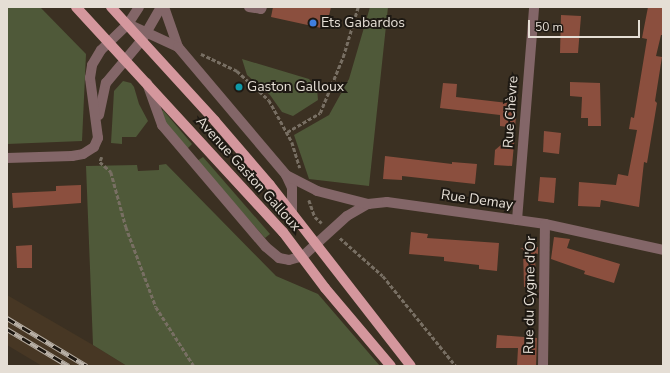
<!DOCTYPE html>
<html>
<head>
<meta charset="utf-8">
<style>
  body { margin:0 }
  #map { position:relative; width:670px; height:373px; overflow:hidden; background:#3b3022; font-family:"Nunito Sans",sans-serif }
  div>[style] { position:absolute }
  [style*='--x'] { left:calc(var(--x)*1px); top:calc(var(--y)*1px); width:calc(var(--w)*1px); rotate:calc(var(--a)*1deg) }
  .built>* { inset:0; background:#473724 }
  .green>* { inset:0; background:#4f5939 }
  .building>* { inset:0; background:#8b4f3e }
  .path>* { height:2.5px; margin-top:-1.25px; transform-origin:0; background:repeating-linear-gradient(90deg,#786f63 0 4px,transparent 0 6px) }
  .minor>* { height:10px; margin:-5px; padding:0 5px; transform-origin:5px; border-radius:5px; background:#836668 }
  .major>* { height:10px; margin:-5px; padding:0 5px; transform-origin:5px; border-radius:5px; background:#d4979d }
  .rail>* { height:4.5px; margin-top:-2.25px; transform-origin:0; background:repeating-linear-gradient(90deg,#1e1913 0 9px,#b8b0a6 0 18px); box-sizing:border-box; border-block:1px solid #b8b0a6 }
  .dots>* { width:11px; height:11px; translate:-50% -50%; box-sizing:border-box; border:2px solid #1e1913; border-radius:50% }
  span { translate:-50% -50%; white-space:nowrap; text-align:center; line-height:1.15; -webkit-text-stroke:4px #1e1913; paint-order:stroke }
  .poi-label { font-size:14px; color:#e5ded5 }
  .left { translate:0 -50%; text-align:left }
  .street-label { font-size:14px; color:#e5ded5 }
  .frame { position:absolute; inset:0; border:8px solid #e5ded5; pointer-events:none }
  .scale { position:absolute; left:528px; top:20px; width:112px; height:18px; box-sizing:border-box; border:2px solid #e5ded5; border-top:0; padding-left:5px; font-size:12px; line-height:14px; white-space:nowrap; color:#e5ded5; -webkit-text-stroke:3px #1e1913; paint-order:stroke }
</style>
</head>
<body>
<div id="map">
  <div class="built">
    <i style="clip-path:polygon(7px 295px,93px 345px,127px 366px,42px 366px,7px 345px)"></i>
  </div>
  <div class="green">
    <i style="clip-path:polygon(7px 7px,40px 7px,86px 54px,82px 141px,7px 144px)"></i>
    <i style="clip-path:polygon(370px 7px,388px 7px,369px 186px,309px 179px,294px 135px,329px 115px,349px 79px)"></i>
    <i style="clip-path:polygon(242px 59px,309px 79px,317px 89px,318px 100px,293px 116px,282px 112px,270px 95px,247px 75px)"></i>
    <i style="clip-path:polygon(123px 81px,131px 83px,134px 87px,139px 104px,148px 121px,136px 137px,122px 137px,122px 144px,111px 143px,114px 91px)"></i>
    <i style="clip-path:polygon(163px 110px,192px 144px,187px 149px,164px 122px,161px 112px)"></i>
    <i style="clip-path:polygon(203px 157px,270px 234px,265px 238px,197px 161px)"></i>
    <i style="clip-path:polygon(166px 164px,276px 276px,318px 294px,380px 366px,127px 366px,93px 345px,86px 166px,137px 165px,138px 171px,159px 170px,159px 165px)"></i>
  </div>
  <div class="building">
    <i style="clip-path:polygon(273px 7px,331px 7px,326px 29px,271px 17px)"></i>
    <i style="clip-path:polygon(648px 7px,663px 7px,663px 35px,661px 35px,656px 56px,662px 57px,655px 101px,657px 103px,647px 163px,644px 162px,639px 207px,601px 200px,600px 207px,578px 206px,579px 182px,616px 185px,618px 174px,628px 176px,637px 130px,629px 129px,631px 117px,634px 118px,647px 39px,642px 38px)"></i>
    <i style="clip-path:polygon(561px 15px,581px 16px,578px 53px,560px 53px)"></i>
    <i style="clip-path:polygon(570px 82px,600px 83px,601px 126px,588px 126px,588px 118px,581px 118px,582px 97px,570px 96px)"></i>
    <i style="clip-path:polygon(443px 83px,457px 84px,456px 97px,517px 104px,515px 128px,500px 126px,500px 115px,440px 108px)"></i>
    <i style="clip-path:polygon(544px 131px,561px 133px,559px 154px,543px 152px)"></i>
    <i style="clip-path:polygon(515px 133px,512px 166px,494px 165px,495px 150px)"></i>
    <i style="clip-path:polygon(385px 156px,452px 164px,452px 162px,477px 164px,475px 184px,402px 176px,402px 180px,383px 179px)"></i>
    <i style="clip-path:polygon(540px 177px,556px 178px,554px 203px,538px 201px)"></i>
    <i style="clip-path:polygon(81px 185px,81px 203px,13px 208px,12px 193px,56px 191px,56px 186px)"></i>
    <i style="clip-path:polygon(411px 232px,428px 234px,427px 238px,499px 243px,497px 271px,479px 269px,479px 265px,444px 261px,444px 257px,409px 254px)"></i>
    <i style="clip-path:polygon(554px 237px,570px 239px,567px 248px,620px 264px,614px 283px,584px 274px,585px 271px,551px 259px)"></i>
    <i style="clip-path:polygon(32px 245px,32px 268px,17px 268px,16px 246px)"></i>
    <i style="clip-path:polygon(538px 247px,538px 254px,535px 253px,536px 288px,524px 287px,523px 249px,520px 248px)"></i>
    <i style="clip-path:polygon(497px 335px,537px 338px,536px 366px,517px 366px,518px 348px,496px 348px)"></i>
  </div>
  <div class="path">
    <i style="--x:201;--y:54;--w:40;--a:25"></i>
    <i style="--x:237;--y:71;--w:43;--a:42.2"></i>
    <i style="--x:269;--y:100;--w:48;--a:61.3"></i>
    <i style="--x:292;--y:142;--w:27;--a:73"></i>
    <i style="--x:287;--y:132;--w:38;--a:-30"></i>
    <i style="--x:320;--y:113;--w:61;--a:-67.7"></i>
    <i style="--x:343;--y:57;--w:52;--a:-73.3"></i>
    <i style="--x:102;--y:157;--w:5;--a:112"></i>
    <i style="--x:100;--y:162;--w:15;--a:42"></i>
    <i style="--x:111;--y:172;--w:57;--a:74.7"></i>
    <i style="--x:126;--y:227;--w:85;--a:69.4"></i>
    <i style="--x:156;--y:307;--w:70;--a:57.2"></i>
    <i style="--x:309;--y:200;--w:18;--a:71"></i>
    <i style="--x:315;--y:217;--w:9;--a:41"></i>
    <i style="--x:340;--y:238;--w:57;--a:41.5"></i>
    <i style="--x:383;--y:276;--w:116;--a:51"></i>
  </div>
  <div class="minor">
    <i style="--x:164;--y:7;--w:42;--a:70.7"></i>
    <i style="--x:249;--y:7;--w:12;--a:9"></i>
    <i style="--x:261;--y:9;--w:2;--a:-63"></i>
    <i style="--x:128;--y:24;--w:55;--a:24.7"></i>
    <i style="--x:178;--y:47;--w:167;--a:49.8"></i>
    <i style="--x:286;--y:175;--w:14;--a:65"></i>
    <i style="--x:292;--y:188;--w:25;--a:90"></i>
    <i style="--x:147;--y:83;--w:45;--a:70.3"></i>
    <i style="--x:162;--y:125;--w:160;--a:49.6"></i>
    <i style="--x:266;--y:247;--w:17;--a:40"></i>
    <i style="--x:279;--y:258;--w:10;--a:11"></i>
    <i style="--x:289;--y:260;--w:15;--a:-16"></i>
    <i style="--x:303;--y:256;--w:59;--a:-42.3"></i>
    <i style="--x:347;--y:216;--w:24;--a:-30"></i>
    <i style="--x:368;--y:204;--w:19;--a:-6"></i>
    <i style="--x:387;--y:202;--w:160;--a:7.9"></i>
    <i style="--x:545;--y:224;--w:121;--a:12.4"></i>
    <i style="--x:99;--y:115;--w:33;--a:-78"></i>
    <i style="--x:106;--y:83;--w:56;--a:-50.1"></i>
    <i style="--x:142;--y:40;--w:38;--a:-60"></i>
    <i style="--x:7;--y:158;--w:65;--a:-1.8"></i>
    <i style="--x:72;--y:156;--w:11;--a:-10"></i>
    <i style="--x:83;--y:154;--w:13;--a:-32"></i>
    <i style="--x:94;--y:147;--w:10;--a:-66"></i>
    <i style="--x:98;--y:138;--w:61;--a:-97.6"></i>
    <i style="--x:90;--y:78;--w:13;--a:-81"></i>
    <i style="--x:92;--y:65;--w:17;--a:-59"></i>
    <i style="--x:101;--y:50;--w:37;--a:-44"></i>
    <i style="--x:128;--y:24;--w:20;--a:-57"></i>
    <i style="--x:286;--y:175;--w:35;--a:27"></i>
    <i style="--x:317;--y:191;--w:53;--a:14.3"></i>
    <i style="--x:517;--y:220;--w:214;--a:-85.4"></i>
    <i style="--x:543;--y:366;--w:142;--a:-89.2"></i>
  </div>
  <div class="major">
    <i style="--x:76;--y:7;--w:306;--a:47.4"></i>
    <i style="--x:283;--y:232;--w:70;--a:53.1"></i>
    <i style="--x:325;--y:288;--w:102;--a:49.8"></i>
    <i style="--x:111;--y:7;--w:154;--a:47.6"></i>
    <i style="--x:215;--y:121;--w:84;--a:49.3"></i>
    <i style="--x:270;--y:185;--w:229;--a:52.1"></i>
  </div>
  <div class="rail">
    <i style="--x:7;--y:318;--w:93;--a:31"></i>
    <i style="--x:7;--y:329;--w:72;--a:30.8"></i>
  </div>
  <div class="dots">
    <i style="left:313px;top:23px;background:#3f7fe0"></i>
    <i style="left:239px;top:87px;background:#0f9aa8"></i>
  </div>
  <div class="poi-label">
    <span class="left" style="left:321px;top:23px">Ets Gabardos</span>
    <span class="left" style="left:247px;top:87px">Gaston Galloux</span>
  </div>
  <div class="street-label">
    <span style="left:511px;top:112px;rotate:-86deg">Rue Chèvre</span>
    <span style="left:248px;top:174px;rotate:48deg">Avenue Gaston Galloux</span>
    <span style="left:477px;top:200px;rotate:8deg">Rue Demay</span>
    <span style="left:530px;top:295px;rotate:-89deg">Rue du Cygne d'Or</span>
  </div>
  <div class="frame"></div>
  <div class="scale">50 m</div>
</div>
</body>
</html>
